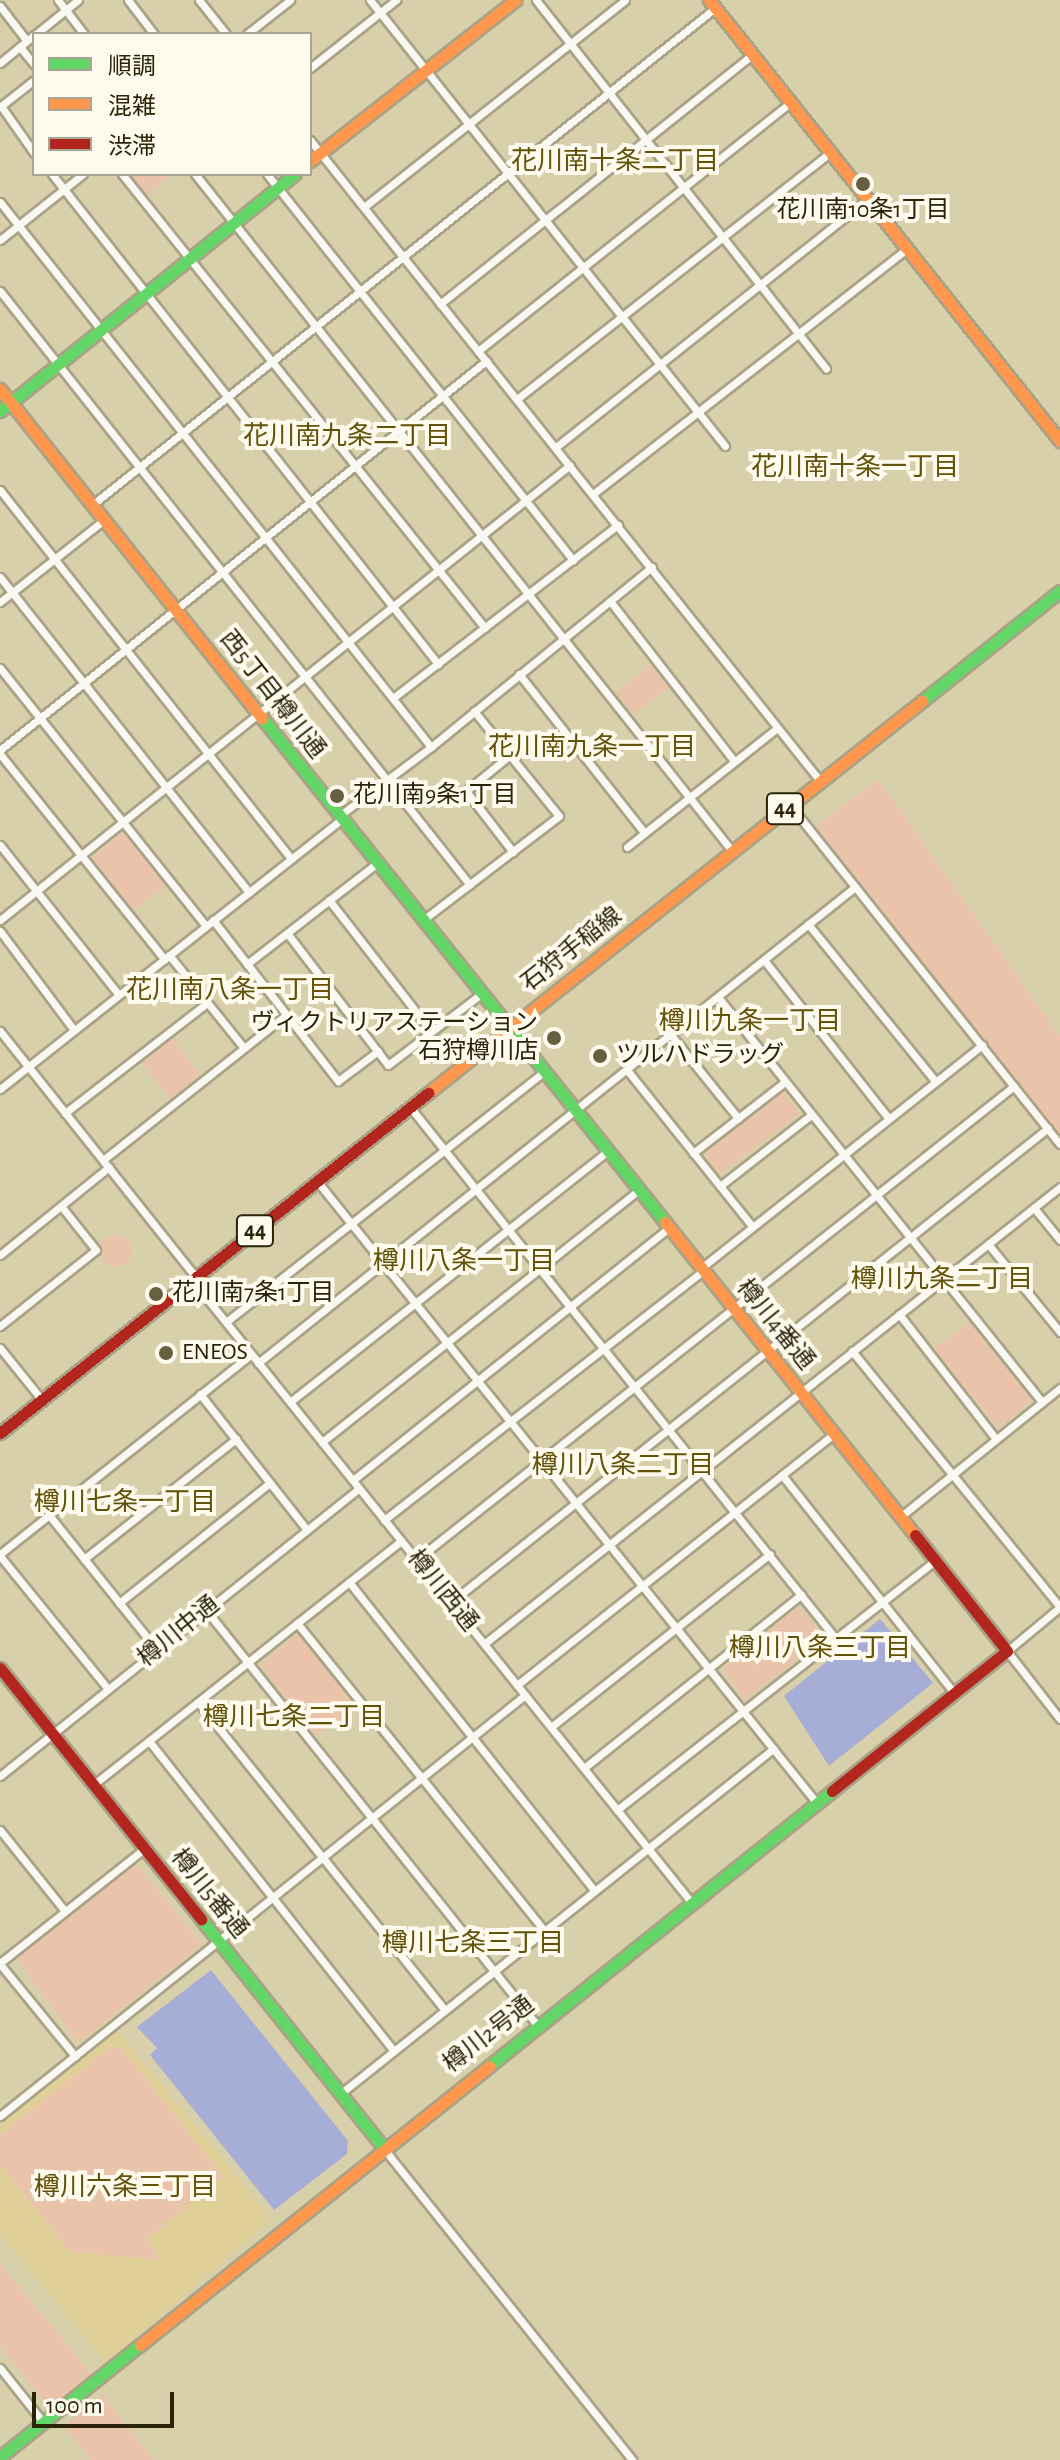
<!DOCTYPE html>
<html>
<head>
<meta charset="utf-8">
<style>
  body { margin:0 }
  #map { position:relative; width:1060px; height:2460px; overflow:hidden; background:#d8cfab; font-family:"Alegreya Sans","Noto Sans JP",sans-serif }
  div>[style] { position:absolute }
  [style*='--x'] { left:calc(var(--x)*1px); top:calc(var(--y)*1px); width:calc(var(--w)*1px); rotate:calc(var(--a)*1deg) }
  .built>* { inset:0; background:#dfd097 }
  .green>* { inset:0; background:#eac3ab }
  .round { border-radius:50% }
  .water>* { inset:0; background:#a6add6 }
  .roads { filter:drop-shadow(2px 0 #aaa286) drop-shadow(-2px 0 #aaa286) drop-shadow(0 2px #aaa286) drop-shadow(0 -2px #aaa286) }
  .street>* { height:7px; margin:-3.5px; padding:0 3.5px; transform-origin:3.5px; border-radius:3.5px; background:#f9f8f2 }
  .fast>* { height:11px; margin:-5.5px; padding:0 5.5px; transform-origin:5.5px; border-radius:5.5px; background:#63d668 }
  .slow>* { height:11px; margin:-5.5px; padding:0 5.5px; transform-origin:5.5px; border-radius:5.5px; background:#ff974d }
  .jam>* { height:11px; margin:-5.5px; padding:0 5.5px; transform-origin:5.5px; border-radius:5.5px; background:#b3261e }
  .dots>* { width:22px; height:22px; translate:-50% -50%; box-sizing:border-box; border:4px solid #fefbee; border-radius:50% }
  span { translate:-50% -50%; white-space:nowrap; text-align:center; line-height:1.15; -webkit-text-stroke:8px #fefbee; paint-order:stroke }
  .shield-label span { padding:2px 6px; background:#fefbee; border:2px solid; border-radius:6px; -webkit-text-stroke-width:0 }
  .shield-label { font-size:22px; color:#2a2307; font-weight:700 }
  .poi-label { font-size:24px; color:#2a2307 }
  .left { translate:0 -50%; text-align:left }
  .right { translate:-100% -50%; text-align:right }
  .street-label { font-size:24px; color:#2a2307 }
  .neighbourhood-label { font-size:26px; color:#635208 }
  .legend { position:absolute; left:32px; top:32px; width:280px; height:144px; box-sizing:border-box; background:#fefbee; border:2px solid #a9a592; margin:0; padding:10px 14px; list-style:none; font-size:24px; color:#2a2307 }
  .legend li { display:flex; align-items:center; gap:16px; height:40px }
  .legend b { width:40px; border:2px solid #a9a592 }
  .scale { position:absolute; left:32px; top:2392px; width:142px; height:36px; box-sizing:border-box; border:4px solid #2a2307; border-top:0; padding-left:10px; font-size:24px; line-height:28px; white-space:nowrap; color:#2a2307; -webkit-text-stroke:6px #fefbee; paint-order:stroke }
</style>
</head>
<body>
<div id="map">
  <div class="built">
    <i style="clip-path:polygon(117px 2031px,272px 2219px,106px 2363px,0 2234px,0 2125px)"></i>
  </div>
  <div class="green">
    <i style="clip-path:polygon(129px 174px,172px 174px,146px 195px)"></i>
    <i style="clip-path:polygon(651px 665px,670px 687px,633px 715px,616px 692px)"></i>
    <i style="clip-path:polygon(879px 780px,1060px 1037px,1060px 1135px,815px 826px)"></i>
    <i style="clip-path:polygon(126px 830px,169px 883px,131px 913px,89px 861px)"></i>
    <i style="clip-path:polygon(172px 1038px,201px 1076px,171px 1101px,141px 1062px)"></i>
    <i style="clip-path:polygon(782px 1091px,800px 1114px,719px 1175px,704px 1152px)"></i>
    <i class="round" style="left:100px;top:1235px;width:32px;height:32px"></i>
    <i style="clip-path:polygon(969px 1322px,1032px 1399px,1000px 1429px,933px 1349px)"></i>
    <i style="clip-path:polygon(799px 1606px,825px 1639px,744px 1700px,722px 1669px)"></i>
    <i style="clip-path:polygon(298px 1634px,355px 1705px,316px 1736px,260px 1665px)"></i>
    <i style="clip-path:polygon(135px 1863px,202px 1945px,78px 2043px,17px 1959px)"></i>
    <i style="clip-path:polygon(110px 2048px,121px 2048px,224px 2177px,147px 2239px,161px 2260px,70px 2252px,0 2166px,0 2134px)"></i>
    <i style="clip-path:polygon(0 2263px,91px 2374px,49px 2406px,0 2347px)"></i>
    <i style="clip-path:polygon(102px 2395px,154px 2460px,91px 2460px,64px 2426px)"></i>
  </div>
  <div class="water">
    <i style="clip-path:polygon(880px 1619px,933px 1683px,829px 1766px,784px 1696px)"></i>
    <i style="clip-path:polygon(211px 1970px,348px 2141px,347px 2154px,274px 2210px,150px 2055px,157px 2048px,137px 2027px)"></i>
  </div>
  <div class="roads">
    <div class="street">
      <i style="--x:58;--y:0;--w:43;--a:52.6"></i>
      <i style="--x:128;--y:0;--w:43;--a:52.6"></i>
      <i style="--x:199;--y:0;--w:43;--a:51.5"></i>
      <i style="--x:370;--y:0;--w:570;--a:51.48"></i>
      <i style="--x:536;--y:0;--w:469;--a:51.8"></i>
      <i style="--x:0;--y:6;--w:44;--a:52.4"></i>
      <i style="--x:36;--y:34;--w:54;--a:-39"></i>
      <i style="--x:247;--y:34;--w:55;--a:-38.3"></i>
      <i style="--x:20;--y:47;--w:22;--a:51"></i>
      <i style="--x:0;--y:63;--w:44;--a:-39.5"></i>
      <i style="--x:310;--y:68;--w:110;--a:-38.3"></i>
      <i style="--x:34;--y:80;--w:42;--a:141.8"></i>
      <i style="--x:1;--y:106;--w:57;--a:54.9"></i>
      <i style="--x:310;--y:140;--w:819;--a:51.49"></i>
      <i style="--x:52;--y:174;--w:624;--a:51.77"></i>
      <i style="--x:122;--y:174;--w:581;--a:51.36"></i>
      <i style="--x:195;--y:174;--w:864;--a:51.58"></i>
      <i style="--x:267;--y:174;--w:493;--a:51.6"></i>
      <i style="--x:0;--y:202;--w:695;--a:51.66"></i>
      <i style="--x:431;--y:747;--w:115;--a:143.1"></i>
      <i style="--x:364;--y:207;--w:333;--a:-38.4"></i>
      <i style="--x:0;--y:240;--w:106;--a:-38.5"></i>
      <i style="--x:0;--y:291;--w:757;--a:51.65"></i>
      <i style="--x:440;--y:304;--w:399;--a:-38.6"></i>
      <i style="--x:478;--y:351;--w:399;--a:-38.5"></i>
      <i style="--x:517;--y:399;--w:398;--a:-38.2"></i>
      <i style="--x:556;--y:447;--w:399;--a:-38.5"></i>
      <i style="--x:0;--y:490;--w:470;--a:51.7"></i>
      <i style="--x:593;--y:494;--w:398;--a:-38"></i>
      <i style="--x:92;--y:505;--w:797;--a:-38.58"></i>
      <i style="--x:0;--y:577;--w:402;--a:51.7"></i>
      <i style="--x:610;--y:601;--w:202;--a:52.2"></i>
      <i style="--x:0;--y:602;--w:132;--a:-38.3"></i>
      <i style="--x:0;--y:668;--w:330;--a:51.4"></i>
      <i style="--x:519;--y:674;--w:201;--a:51.7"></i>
      <i style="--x:393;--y:698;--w:284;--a:-37.6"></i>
      <i style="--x:431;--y:747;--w:285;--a:-39.2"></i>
      <i style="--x:0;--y:750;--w:623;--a:-38.67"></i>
      <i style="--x:0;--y:754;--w:263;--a:51.3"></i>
      <i style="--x:510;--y:755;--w:57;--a:140.7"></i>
      <i style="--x:466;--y:791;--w:77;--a:52.4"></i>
      <i style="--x:790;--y:805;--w:433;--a:51.5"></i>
      <i style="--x:0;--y:845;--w:191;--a:51.6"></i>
      <i style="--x:627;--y:847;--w:190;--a:-38.4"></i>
      <i style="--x:329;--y:900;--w:166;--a:52.1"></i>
      <i style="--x:0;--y:920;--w:729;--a:-38.6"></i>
      <i style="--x:213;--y:920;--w:204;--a:52.2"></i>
      <i style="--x:338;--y:1081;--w:50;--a:-36.9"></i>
      <i style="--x:423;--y:920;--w:171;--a:-37.4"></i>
      <i style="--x:559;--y:816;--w:135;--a:-129"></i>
      <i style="--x:808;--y:924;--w:203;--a:51"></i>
      <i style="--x:0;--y:931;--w:124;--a:53.2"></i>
      <i style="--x:287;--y:933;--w:166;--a:52.6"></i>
      <i style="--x:388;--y:1065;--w:117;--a:-37.4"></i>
      <i style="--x:169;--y:955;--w:119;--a:51.1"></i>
      <i style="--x:764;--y:960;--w:202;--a:51.8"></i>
      <i style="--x:247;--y:964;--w:165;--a:-37.8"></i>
      <i style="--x:718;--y:997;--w:519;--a:51.34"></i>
      <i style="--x:0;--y:1031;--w:315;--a:51.5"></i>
      <i style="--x:671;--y:1035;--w:107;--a:51.1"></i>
      <i style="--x:627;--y:1070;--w:201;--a:51.3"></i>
      <i style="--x:0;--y:1089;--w:436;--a:-38.3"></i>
      <i style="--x:410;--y:1107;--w:682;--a:51.31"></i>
      <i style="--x:65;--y:1113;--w:180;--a:-37.8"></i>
      <i style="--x:693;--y:1153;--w:116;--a:-37.7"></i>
      <i style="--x:103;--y:1160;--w:233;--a:-38.4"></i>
      <i style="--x:317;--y:1181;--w:797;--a:51.22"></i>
      <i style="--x:720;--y:1186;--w:115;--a:-38"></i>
      <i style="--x:1034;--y:1208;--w:41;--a:50.9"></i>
      <i style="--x:988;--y:1244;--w:114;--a:50.7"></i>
      <i style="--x:0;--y:1255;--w:140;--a:-38.9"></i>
      <i style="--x:701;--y:1268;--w:359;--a:-38.4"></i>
      <i style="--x:192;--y:1280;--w:797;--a:51.26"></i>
      <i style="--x:899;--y:1314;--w:158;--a:52.2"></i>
      <i style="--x:226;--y:1322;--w:405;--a:-38.2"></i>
      <i style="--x:0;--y:1326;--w:122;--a:-38.4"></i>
      <i style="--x:96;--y:1250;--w:56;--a:-128.5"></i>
      <i style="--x:0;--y:1348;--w:67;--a:51.1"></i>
      <i style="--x:852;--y:1351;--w:330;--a:50.9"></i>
      <i style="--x:1060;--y:1607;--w:69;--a:140.3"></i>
      <i style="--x:1007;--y:1651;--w:86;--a:52.1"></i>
      <i style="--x:258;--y:1363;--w:764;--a:-38.57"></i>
      <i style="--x:200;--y:1394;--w:173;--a:51.8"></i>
      <i style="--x:290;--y:1402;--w:405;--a:-38.3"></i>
      <i style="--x:322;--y:1442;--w:405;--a:-38.5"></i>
      <i style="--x:782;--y:1475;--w:278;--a:51.7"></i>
      <i style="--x:353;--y:1480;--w:404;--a:-38.6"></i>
      <i style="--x:49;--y:1515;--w:173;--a:51.3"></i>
      <i style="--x:900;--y:1517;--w:206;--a:-38.9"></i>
      <i style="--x:384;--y:1520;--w:405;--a:-38"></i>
      <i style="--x:0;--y:1554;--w:321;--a:-38.5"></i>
      <i style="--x:0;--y:1556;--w:171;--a:50.9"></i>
      <i style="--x:84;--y:1559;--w:194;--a:-38.3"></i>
      <i style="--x:416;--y:1560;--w:763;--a:-38.4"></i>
      <i style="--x:349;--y:1582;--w:394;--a:51.5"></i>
      <i style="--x:451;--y:1602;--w:762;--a:-38.45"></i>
      <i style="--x:119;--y:1603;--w:193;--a:-38.5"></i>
      <i style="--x:206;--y:1610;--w:531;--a:51.42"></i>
      <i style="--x:297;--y:1623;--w:395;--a:51.2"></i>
      <i style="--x:484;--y:1644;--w:735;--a:-38.43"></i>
      <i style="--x:517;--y:1685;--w:404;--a:-38.4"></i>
      <i style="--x:198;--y:1702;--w:395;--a:51.3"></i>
      <i style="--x:551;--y:1727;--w:279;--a:-38.3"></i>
      <i style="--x:149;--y:1741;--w:394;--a:51.7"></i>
      <i style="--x:584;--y:1768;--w:278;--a:-38.6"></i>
      <i style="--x:0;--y:1776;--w:460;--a:-38.7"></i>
      <i style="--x:93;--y:1785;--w:393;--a:-38.4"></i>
      <i style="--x:617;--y:1810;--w:404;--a:-38.1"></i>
      <i style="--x:0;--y:1830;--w:104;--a:51.3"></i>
      <i style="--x:0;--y:1963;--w:184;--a:-38.4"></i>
      <i style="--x:0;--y:1964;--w:119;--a:50.8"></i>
      <i style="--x:340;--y:2094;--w:554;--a:-38.55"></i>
      <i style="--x:0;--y:2116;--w:673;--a:-38.73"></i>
      <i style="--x:384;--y:2149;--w:398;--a:51.4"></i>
      <i style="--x:0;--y:2368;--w:69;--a:51.5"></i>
    </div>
    <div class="fast">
      <i style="--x:0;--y:411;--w:378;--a:-38.8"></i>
      <i style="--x:922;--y:701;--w:176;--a:-38.6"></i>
      <i style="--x:262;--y:718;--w:645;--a:51.35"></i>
      <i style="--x:201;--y:1919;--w:292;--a:51.4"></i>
      <i style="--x:489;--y:2066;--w:440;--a:-38.7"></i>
      <i style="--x:0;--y:2457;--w:179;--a:-38.7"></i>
    </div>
    <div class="slow">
      <i style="--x:709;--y:0;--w:564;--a:51.48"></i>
      <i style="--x:310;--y:161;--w:261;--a:-38.1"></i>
      <i style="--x:0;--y:389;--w:421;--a:51.5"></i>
      <i style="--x:428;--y:1093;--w:631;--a:-38.43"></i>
      <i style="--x:665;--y:1222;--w:401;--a:51.4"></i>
      <i style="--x:140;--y:2345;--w:447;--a:-38.6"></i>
    </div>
    <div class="jam">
      <i style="--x:0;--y:1433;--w:547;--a:-38.46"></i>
      <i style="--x:0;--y:1668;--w:322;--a:51.3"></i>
      <i style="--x:832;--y:1791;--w:224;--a:-38.7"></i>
      <i style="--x:1007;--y:1651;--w:148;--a:-128.4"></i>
    </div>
  </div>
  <div class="dots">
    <i style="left:863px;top:184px;background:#675f40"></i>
    <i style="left:337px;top:796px;background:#675f40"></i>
    <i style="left:554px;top:1038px;background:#675f40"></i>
    <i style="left:600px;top:1056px;background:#675f40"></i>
    <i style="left:156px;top:1294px;background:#675f40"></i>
    <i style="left:166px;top:1353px;background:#675f40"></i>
  </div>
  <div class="shield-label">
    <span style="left:785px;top:809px">44</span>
    <span style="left:255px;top:1231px">44</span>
  </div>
  <div class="poi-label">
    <span style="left:863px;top:211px">花川南10条1丁目</span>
    <span class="left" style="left:353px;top:796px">花川南9条1丁目</span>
    <span class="right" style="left:538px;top:1038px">ヴィクトリアステーション<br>石狩樽川店</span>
    <span class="left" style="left:616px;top:1056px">ツルハドラッグ</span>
    <span class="left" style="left:172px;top:1294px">花川南7条1丁目</span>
    <span class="left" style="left:182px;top:1353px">ENEOS</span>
  </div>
  <div class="street-label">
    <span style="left:272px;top:695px;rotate:52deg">西5丁目樽川通</span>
    <span style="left:572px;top:950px;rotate:-38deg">石狩手稲線</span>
    <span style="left:775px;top:1325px;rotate:51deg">樽川4番通</span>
    <span style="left:442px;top:1591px;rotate:51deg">樽川西通</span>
    <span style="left:179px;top:1632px;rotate:-39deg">樽川中通</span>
    <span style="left:209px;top:1894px;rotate:51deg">樽川5番通</span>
    <span style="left:489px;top:2035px;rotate:-38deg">樽川2号通</span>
  </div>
  <div class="neighbourhood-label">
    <span style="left:615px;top:162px">花川南十条二丁目</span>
    <span style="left:347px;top:437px">花川南九条二丁目</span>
    <span style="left:855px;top:468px">花川南十条一丁目</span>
    <span style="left:592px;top:748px">花川南九条一丁目</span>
    <span style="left:230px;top:991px">花川南八条一丁目</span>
    <span style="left:750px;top:1022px">樽川九条一丁目</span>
    <span style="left:464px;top:1262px">樽川八条一丁目</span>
    <span style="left:942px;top:1280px">樽川九条二丁目</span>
    <span style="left:623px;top:1466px">樽川八条二丁目</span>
    <span style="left:125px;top:1503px">樽川七条一丁目</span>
    <span style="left:820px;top:1649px">樽川八条三丁目</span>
    <span style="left:294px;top:1718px">樽川七条二丁目</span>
    <span style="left:473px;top:1944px">樽川七条三丁目</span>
    <span style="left:125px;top:2188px">樽川六条三丁目</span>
  </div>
  <ul class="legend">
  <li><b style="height:10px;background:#63d668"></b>順調</li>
  <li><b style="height:10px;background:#ff974d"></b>混雑</li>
  <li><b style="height:10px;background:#b3261e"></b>渋滞</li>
  </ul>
  <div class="scale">100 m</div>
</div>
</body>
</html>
